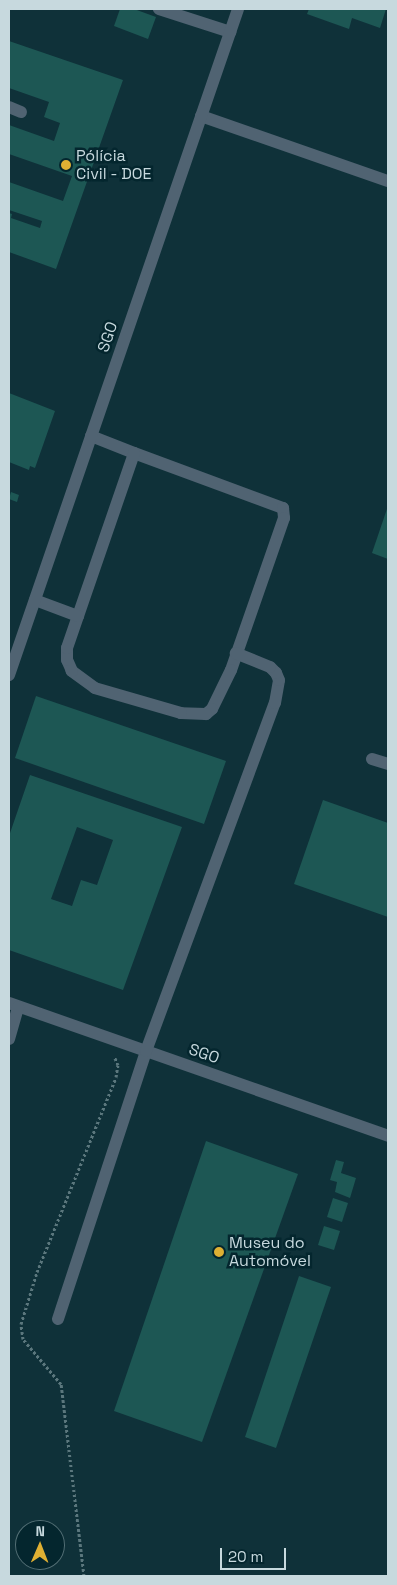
<!DOCTYPE html>
<html>
<head>
<meta charset="utf-8">
<style>
  body { margin:0 }
  #map { position:relative; width:397px; height:1585px; overflow:hidden; background:#0f3139; font-family:"Space Grotesk",sans-serif }
  div>[style] { position:absolute }
  [style*='--x'] { left:calc(var(--x)*1px); top:calc(var(--y)*1px); width:calc(var(--w)*1px); rotate:calc(var(--a)*1deg) }
  .building>* { inset:0; background:#1d5754 }
  .path>* { height:3px; margin-top:-1.5px; transform-origin:0; background:repeating-linear-gradient(90deg,#5b777d 0 2.5px,transparent 0 5px) }
  .minor>* { height:12px; margin:-6px; padding:0 6px; transform-origin:6px; border-radius:6px; background:#506372 }
  .dots>* { width:14px; height:14px; translate:-50% -50%; box-sizing:border-box; border:2px solid #04262e; border-radius:50% }
  span { translate:-50% -50%; white-space:nowrap; text-align:center; line-height:1.15; -webkit-text-stroke:5px #04262e; paint-order:stroke }
  .poi-label { font-size:16px; color:#c7d9de }
  .left { translate:0 -50%; text-align:left }
  .street-label { font-size:16px; color:#c7d9de }
  .frame { position:absolute; inset:0; border:10px solid #c7d9de; pointer-events:none }
  .north { position:absolute; left:15px; top:1520px; width:50px; height:50px; box-sizing:border-box; background:#04262e; border:1px solid #526e74; border-radius:50%; rotate:1deg; font-size:14px; font-weight:700; line-height:20px; text-align:center; color:#c7d9de }
  .north::after { content:''; display:block; margin:auto; width:18px; height:22px; background:#dfb033; clip-path:polygon(50% 0,100% 100%,50% 72%,0 100%) }
  .scale { position:absolute; left:220px; top:1548px; width:66px; height:22px; box-sizing:border-box; border:2px solid #c7d9de; border-top:0; padding-left:6px; font-size:15px; line-height:18px; white-space:nowrap; color:#c7d9de; -webkit-text-stroke:4px #04262e; paint-order:stroke }
</style>
</head>
<body>
<div id="map">
  <div class="building">
    <i style="clip-path:polygon(120px 9px,134px 9px,156px 17px,148px 39px,114px 26px)"></i>
    <i style="clip-path:polygon(309px 9px,386px 9px,380px 28px,352px 18px,349px 29px,307px 14px)"></i>
    <i style="clip-path:polygon(9px 41px,123px 80px,56px 269px,9px 252px,9px 213px,12px 214px,11px 218px,40px 228px,42px 221px,9px 210px,9px 182px,63px 201px,72px 176px,9px 154px,9px 125px,54px 141px,60px 123px,44px 117px,49px 102px,9px 88px)"></i>
    <i style="clip-path:polygon(9px 393px,55px 411px,35px 468px,30px 466px,29px 470px,9px 462px)"></i>
    <i style="clip-path:polygon(11px 492px,19px 495px,17px 502px,9px 499px)"></i>
    <i style="clip-path:polygon(388px 506px,388px 559px,372px 553px)"></i>
    <i style="clip-path:polygon(36px 696px,226px 761px,204px 824px,15px 758px)"></i>
    <i style="clip-path:polygon(evenodd,30px 775px,182px 827px,123px 990px,9px 950px,9px 836px,30px 775px,77px 827px,113px 840px,97px 885px,81px 880px,72px 906px,51px 899px,77px 827px)"></i>
    <i style="clip-path:polygon(323px 800px,388px 823px,388px 917px,294px 884px)"></i>
    <i style="clip-path:polygon(206px 1141px,298px 1174px,202px 1442px,114px 1411px)"></i>
    <i style="clip-path:polygon(336px 1160px,344px 1162px,341px 1173px,356px 1178px,350px 1198px,335px 1192px,337px 1182px,330px 1180px)"></i>
    <i style="clip-path:polygon(333px 1198px,348px 1203px,342px 1222px,327px 1217px)"></i>
    <i style="clip-path:polygon(324px 1226px,340px 1231px,334px 1250px,318px 1245px)"></i>
    <i style="clip-path:polygon(299px 1276px,331px 1287px,276px 1448px,245px 1437px)"></i>
  </div>
  <div class="path">
    <i style="--x:84;--y:1576;--w:193;--a:-96.8"></i>
    <i style="--x:61;--y:1384;--w:59;--a:-130.2"></i>
    <i style="--x:23;--y:1339;--w:15;--a:-98"></i>
    <i style="--x:21;--y:1324;--w:54;--a:-72.9"></i>
    <i style="--x:37;--y:1272;--w:210;--a:-67.9"></i>
    <i style="--x:116;--y:1077;--w:12;--a:-81"></i>
    <i style="--x:118;--y:1065;--w:8;--a:-113"></i>
  </div>
  <div class="minor">
    <i style="--x:159;--y:9;--w:75;--a:17.9"></i>
    <i style="--x:9;--y:107;--w:13;--a:23"></i>
    <i style="--x:201;--y:116;--w:198;--a:19.2"></i>
    <i style="--x:91;--y:436;--w:46;--a:21.6"></i>
    <i style="--x:134;--y:453;--w:159;--a:20.3"></i>
    <i style="--x:283;--y:508;--w:10;--a:84"></i>
    <i style="--x:284;--y:518;--w:161;--a:109.2"></i>
    <i style="--x:231;--y:670;--w:43;--a:116"></i>
    <i style="--x:212;--y:709;--w:8;--a:140"></i>
    <i style="--x:206;--y:714;--w:25;--a:-178"></i>
    <i style="--x:181;--y:713;--w:90;--a:-163.8"></i>
    <i style="--x:95;--y:688;--w:29;--a:-144"></i>
    <i style="--x:72;--y:671;--w:12;--a:-114"></i>
    <i style="--x:67;--y:660;--w:12;--a:-90"></i>
    <i style="--x:67;--y:648;--w:206;--a:-71"></i>
    <i style="--x:35;--y:600;--w:46;--a:20.4"></i>
    <i style="--x:9;--y:675;--w:704;--a:-71.02"></i>
    <i style="--x:372;--y:759;--w:17;--a:17"></i>
    <i style="--x:9;--y:1003;--w:402;--a:19.3"></i>
    <i style="--x:9;--y:1039;--w:33;--a:-74"></i>
    <i style="--x:58;--y:1319;--w:282;--a:-71.8"></i>
    <i style="--x:146;--y:1051;--w:371;--a:-69.7"></i>
    <i style="--x:275;--y:703;--w:23;--a:-80"></i>
    <i style="--x:279;--y:680;--w:8;--a:-113"></i>
    <i style="--x:276;--y:673;--w:8;--a:-135"></i>
    <i style="--x:270;--y:667;--w:37;--a:-158"></i>
  </div>
  <div class="dots">
    <i style="left:66px;top:165px;background:#dfb033"></i>
    <i style="left:219px;top:1252px;background:#dfb033"></i>
  </div>
  <div class="poi-label">
    <span class="left" style="left:76px;top:165px">Pólícia<br>Civil - DOE</span>
    <span class="left" style="left:229px;top:1252px">Museu do<br>Automóvel</span>
  </div>
  <div class="street-label">
    <span style="left:108px;top:337px;rotate:-71deg">SGO</span>
    <span style="left:204px;top:1054px;rotate:19deg">SGO</span>
  </div>
  <div class="frame"></div>
  <div class="north">N</div>
  <div class="scale">20 m</div>
</div>
</body>
</html>
